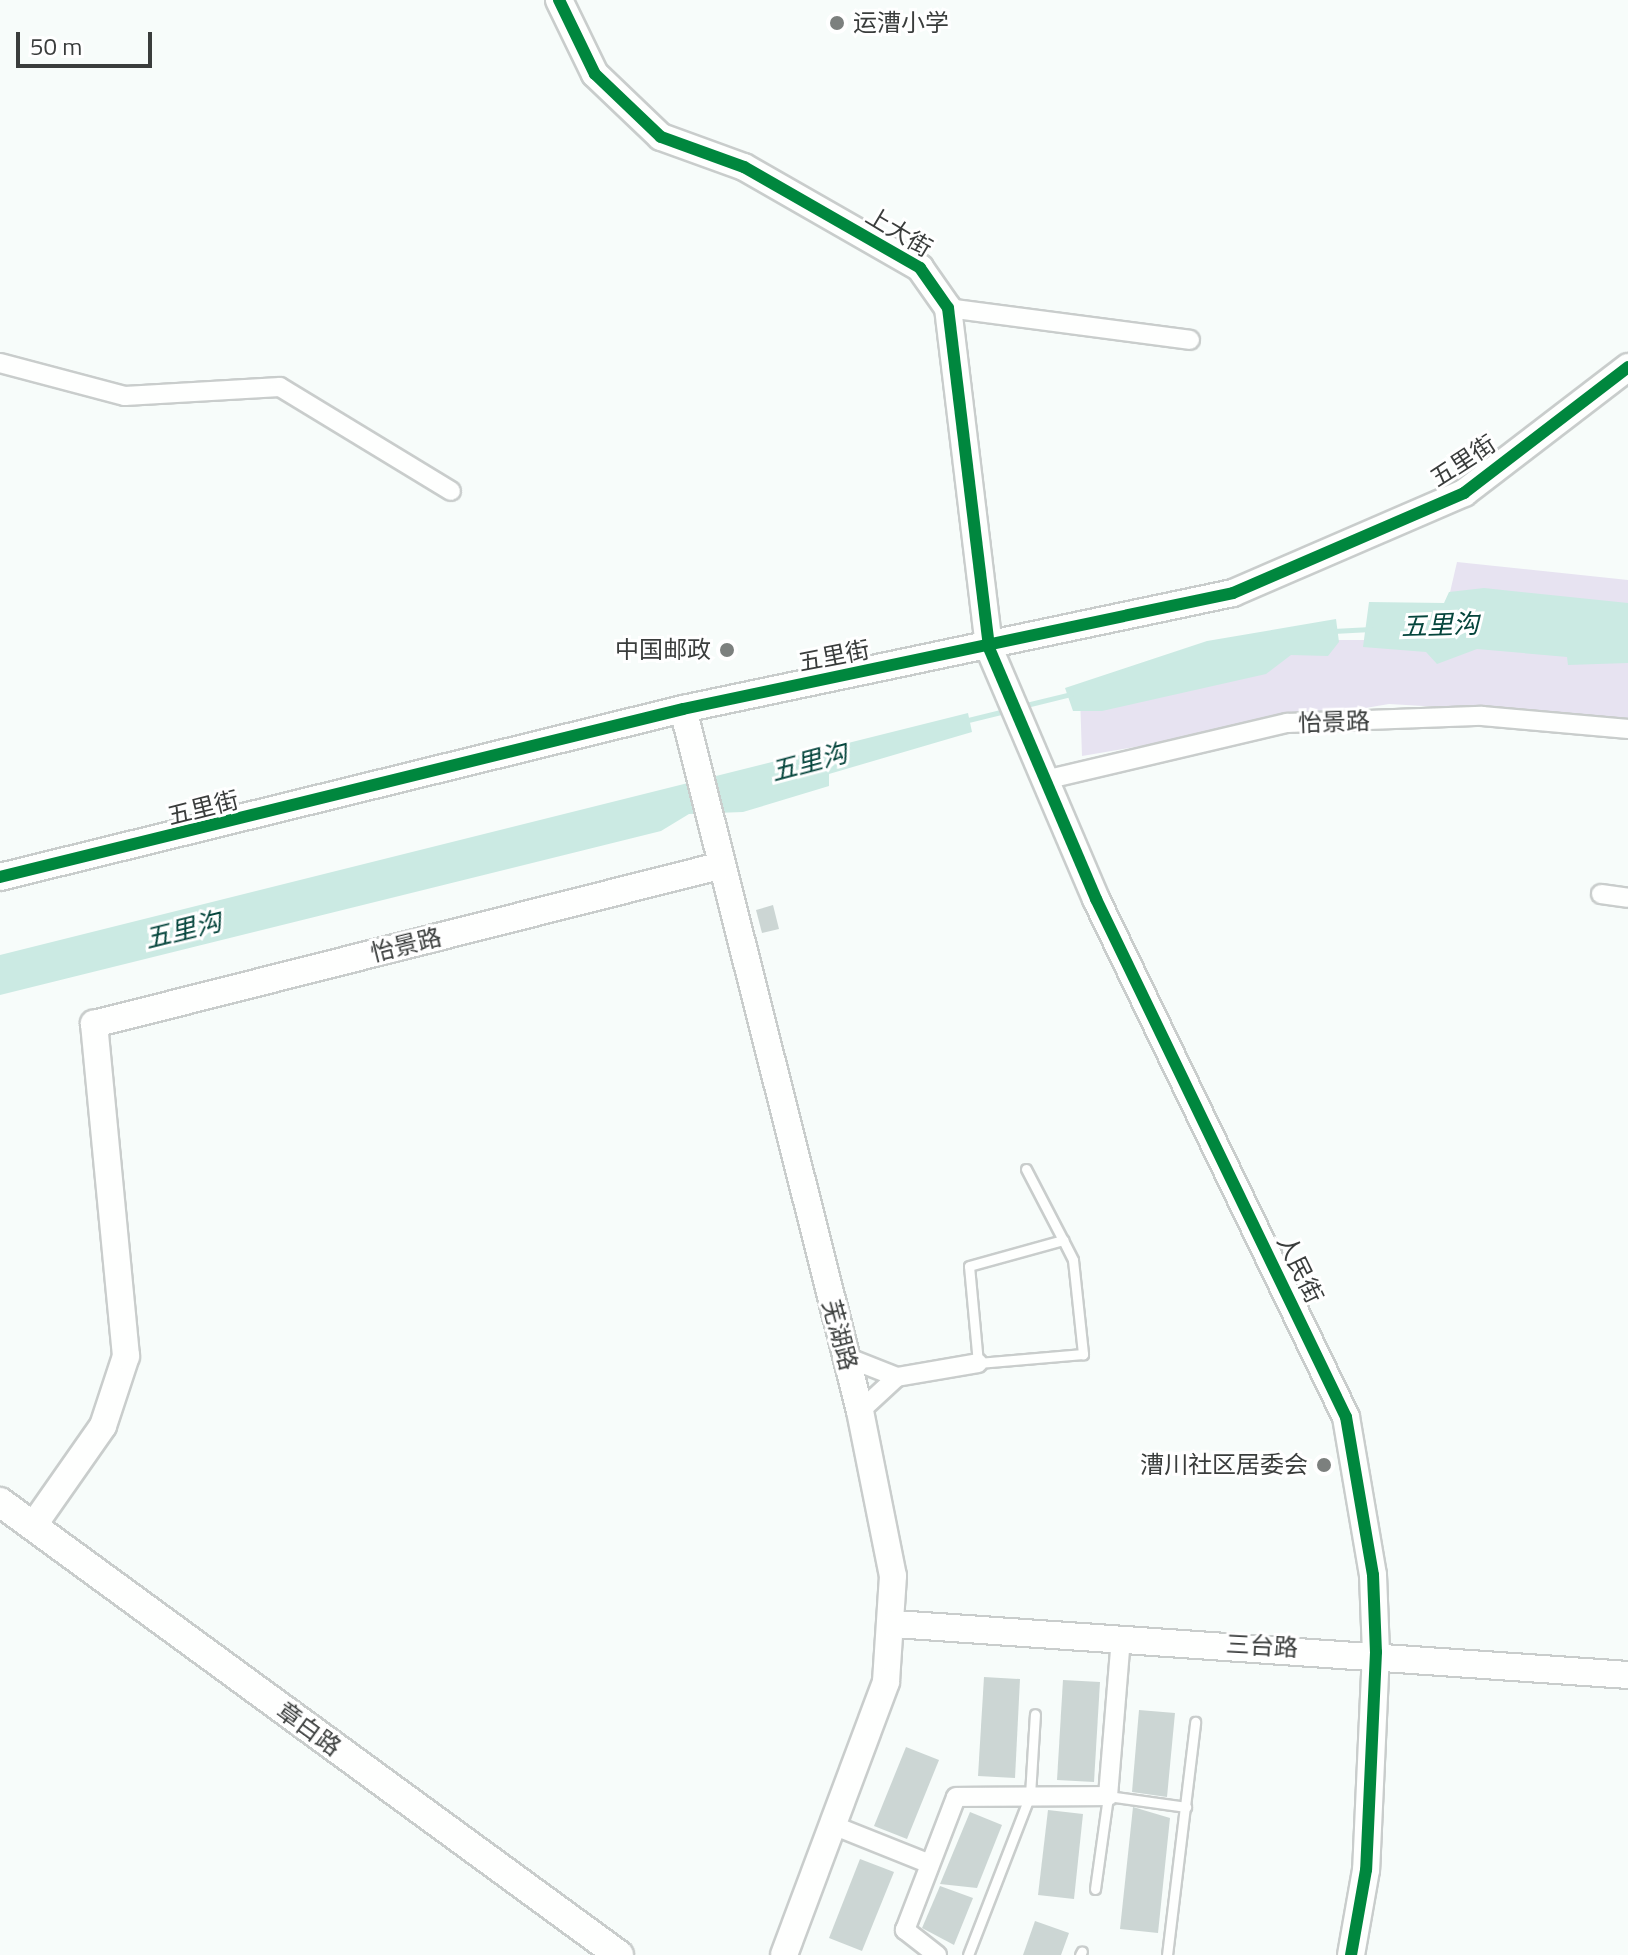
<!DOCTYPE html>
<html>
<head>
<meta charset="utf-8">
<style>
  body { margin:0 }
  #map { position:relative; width:1628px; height:1955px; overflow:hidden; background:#f7fcfa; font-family:"Titillium Web","Noto Sans SC",sans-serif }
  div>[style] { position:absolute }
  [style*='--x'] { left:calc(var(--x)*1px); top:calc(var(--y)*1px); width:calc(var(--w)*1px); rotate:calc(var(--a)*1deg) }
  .green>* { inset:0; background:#e7e3f1 }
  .water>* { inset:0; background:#cbeae3 }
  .stream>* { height:5px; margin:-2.5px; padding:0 2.5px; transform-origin:2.5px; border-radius:2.5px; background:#cbeae3 }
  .building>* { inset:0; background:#ccd6d4 }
  .roads { filter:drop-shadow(2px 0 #c9cdcc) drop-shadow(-2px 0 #c9cdcc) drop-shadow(0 2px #c9cdcc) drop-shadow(0 -2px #c9cdcc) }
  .lane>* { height:9px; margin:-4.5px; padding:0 4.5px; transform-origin:4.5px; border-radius:4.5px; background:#fefffe }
  .street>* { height:18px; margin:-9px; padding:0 9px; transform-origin:9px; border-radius:9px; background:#fefffe }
  .secondary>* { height:26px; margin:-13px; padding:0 13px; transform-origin:13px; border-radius:13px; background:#fefffe }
  .primary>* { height:28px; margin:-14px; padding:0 14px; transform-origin:14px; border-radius:14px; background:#fefffe }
  .cycleway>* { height:12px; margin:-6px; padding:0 6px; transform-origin:6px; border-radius:6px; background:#00873e }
  .dots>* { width:22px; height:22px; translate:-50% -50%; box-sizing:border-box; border:4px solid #fff; border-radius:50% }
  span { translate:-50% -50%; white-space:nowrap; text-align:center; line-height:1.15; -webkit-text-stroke:6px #fff; paint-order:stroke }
  .poi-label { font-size:24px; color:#3a3d3c }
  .left { translate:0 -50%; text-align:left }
  .right { translate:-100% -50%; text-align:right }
  .street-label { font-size:24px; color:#3a3d3c }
  .water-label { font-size:26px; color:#05453c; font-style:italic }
  .scale { position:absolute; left:16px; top:32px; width:136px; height:36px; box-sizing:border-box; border:4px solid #3a3d3c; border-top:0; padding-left:10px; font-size:24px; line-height:28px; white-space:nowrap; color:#3a3d3c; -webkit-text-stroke:6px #fff; paint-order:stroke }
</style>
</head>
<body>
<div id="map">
  <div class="green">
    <i style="clip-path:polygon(1457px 562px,1628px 580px,1628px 718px,1389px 704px,1082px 756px,1080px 697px,1321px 640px,1439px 640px)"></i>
  </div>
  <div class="water">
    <i style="clip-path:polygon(1484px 588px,1628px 603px,1628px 663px,1568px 665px,1567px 657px,1477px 649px,1437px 664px,1426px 652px,1363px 647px,1369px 602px,1444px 603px,1449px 592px)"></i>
    <i style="clip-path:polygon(1336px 619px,1339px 642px,1328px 656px,1291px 655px,1266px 674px,1102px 711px,1073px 711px,1065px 688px,1207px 641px)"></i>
    <i style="clip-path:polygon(968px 713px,972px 732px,829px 774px,829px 786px,743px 812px,689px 814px,661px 831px,0 995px,0 955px)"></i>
  </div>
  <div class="stream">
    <i style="--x:1333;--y:631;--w:38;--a:-3"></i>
    <i style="--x:1022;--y:706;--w:50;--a:-13.8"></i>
    <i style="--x:964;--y:721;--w:42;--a:-13.7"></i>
  </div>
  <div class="building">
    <i style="clip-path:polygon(773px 905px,779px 929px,762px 933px,756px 910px)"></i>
    <i style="clip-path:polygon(984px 1677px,1020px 1679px,1015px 1778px,978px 1776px)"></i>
    <i style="clip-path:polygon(1063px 1680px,1100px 1682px,1094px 1782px,1057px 1780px)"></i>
    <i style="clip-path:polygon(1139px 1710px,1175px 1713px,1167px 1797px,1132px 1792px)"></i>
    <i style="clip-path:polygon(906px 1747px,939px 1760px,907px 1839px,874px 1826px)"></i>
    <i style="clip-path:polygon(1133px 1807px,1170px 1818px,1158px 1933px,1120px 1929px)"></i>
    <i style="clip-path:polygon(1048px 1810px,1083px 1814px,1074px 1899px,1038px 1895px)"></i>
    <i style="clip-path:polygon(970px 1812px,1002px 1825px,977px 1888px,940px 1884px)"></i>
    <i style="clip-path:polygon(860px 1859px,894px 1872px,862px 1951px,829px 1938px)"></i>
    <i style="clip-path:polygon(940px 1886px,973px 1898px,954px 1945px,922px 1928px)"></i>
    <i style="clip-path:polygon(1035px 1921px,1069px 1933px,1061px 1955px,1023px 1955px)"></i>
  </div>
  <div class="roads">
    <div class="lane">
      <i style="--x:1026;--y:1169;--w:80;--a:62.5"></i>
      <i style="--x:1063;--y:1240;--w:22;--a:63"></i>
      <i style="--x:1073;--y:1260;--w:95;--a:83.9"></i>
      <i style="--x:1083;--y:1354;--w:105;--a:175.1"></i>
      <i style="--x:978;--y:1363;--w:97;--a:-95.3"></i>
      <i style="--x:969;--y:1266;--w:98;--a:-15.5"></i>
      <i style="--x:1095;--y:1889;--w:94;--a:-82"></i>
      <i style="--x:1108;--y:1796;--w:79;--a:8"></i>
      <i style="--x:968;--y:1955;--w:172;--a:-68.8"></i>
      <i style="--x:1030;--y:1795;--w:81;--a:-86.5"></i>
      <i style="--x:1080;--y:1955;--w:4;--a:-63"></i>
      <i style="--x:1167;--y:1955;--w:235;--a:-83.1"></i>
    </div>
    <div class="street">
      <i style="--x:948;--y:308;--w:244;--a:7.5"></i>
      <i style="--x:0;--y:363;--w:129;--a:14.8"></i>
      <i style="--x:125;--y:396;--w:155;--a:-3.3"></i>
      <i style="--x:280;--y:387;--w:200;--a:31.3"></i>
      <i style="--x:1045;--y:780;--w:249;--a:-13.3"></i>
      <i style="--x:1287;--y:723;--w:195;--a:-2.1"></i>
      <i style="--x:1482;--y:716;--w:147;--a:5.1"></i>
      <i style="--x:1601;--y:894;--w:27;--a:8"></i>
      <i style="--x:846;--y:1357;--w:55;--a:21.4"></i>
      <i style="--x:897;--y:1377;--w:50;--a:137.4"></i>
      <i style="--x:897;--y:1377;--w:82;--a:-9.8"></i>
      <i style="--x:835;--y:1826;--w:102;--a:21.8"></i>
      <i style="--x:937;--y:1955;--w:41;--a:-142"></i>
      <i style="--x:905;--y:1930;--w:142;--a:-69"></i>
      <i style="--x:956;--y:1797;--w:152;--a:-0.4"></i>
      <i style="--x:1108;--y:1796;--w:160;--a:-85.3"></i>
    </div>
    <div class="secondary">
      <i style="--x:559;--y:0;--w:82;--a:64.1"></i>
      <i style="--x:595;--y:74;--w:91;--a:43.7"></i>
      <i style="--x:661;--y:137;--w:88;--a:19.9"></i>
      <i style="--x:744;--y:167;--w:203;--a:29.8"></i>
      <i style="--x:920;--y:268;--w:49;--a:55"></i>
      <i style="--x:948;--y:308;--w:342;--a:83.1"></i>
      <i style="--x:989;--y:648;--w:273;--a:66.9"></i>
      <i style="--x:1096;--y:899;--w:575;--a:64.24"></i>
      <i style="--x:1346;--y:1417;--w:160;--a:80.3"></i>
      <i style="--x:1373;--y:1575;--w:77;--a:87.8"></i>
      <i style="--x:1376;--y:1652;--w:218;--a:92.6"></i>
      <i style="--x:1366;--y:1870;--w:86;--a:100"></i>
      <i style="--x:683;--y:709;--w:724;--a:75.85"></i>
      <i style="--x:860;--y:1411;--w:168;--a:78.7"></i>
      <i style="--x:893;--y:1576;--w:106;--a:93.8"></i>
      <i style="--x:886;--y:1682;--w:291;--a:110.5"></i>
      <i style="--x:0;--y:877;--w:703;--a:-13.82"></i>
      <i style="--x:683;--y:709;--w:562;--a:-11.91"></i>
      <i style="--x:1233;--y:593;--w:252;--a:-23.4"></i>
      <i style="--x:1464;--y:493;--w:207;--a:-37.5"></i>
      <i style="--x:33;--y:1526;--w:122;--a:-55"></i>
      <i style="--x:103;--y:1426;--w:74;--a:-71.8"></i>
      <i style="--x:126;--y:1356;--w:334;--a:-95.5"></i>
      <i style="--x:94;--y:1024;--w:645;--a:-14.19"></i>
      <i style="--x:895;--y:1624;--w:735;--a:3.98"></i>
    </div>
    <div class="primary">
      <i style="--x:0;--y:1502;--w:767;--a:36.2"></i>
    </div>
  </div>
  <div class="cycleway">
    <i style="--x:559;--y:0;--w:82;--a:64.1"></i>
    <i style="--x:595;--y:74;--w:91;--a:43.7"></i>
    <i style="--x:661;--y:137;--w:88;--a:19.9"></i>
    <i style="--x:744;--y:167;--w:203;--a:29.8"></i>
    <i style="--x:920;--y:268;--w:49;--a:55"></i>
    <i style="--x:948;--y:308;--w:342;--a:83.1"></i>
    <i style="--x:989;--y:648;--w:273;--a:66.9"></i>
    <i style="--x:1096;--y:899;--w:575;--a:64.24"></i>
    <i style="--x:1346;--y:1417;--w:160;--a:80.3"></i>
    <i style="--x:1373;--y:1575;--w:77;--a:87.8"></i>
    <i style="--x:1376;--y:1652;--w:218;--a:92.6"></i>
    <i style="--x:1366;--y:1870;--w:86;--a:100"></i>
    <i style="--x:0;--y:877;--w:703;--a:-13.82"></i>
    <i style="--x:683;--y:709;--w:562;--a:-11.91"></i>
    <i style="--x:1233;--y:593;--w:252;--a:-23.4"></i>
    <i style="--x:1464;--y:493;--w:207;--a:-37.5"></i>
  </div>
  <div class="dots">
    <i style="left:837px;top:23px;background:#7c807e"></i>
    <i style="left:727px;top:650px;background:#7c807e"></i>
    <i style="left:1324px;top:1465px;background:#7c807e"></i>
  </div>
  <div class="poi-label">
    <span class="left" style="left:853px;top:23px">运漕小学</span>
    <span class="right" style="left:711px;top:650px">中国邮政</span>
    <span class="right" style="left:1308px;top:1465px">漕川社区居委会</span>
  </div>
  <div class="street-label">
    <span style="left:899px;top:232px;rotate:31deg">上大街</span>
    <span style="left:1463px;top:461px;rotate:-33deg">五里街</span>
    <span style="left:834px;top:656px;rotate:-11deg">五里街</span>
    <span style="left:1334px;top:722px;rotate:-2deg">怡景路</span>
    <span style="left:203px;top:808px;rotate:-14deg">五里街</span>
    <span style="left:406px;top:945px;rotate:-14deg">怡景路</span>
    <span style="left:1300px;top:1269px;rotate:64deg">人民街</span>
    <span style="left:840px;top:1335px;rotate:75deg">芜湖路</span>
    <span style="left:1262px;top:1646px;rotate:3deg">三台路</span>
    <span style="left:309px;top:1729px;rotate:36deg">章白路</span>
  </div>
  <div class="water-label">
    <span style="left:1440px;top:625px;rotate:-2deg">五里沟</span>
    <span style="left:809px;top:762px;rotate:-15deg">五里沟</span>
    <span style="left:183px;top:930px;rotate:-14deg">五里沟</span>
  </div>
  <div class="scale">50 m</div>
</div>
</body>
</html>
